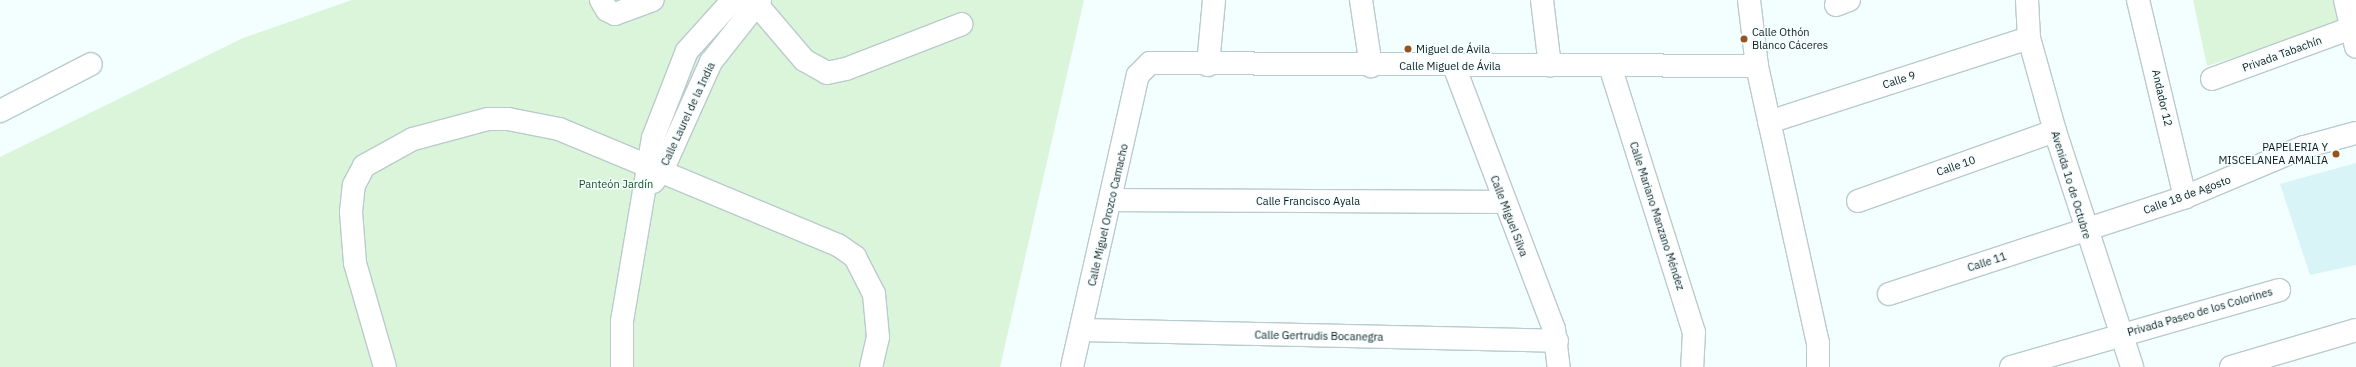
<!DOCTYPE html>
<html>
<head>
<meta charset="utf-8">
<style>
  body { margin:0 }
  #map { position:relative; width:2356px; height:367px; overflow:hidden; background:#f3feff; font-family:"IBM Plex Sans",sans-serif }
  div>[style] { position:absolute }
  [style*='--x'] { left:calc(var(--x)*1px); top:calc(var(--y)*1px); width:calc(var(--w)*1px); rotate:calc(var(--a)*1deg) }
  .built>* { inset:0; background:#d8f4f7 }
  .green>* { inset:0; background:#dbf5db }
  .roads { filter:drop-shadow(1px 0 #b9cbcc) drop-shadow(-1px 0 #b9cbcc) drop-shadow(0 1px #b9cbcc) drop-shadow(0 -1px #b9cbcc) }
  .minor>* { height:22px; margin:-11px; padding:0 11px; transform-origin:11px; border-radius:11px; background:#fff }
  .dots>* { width:11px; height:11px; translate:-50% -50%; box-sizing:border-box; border:2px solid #f3feff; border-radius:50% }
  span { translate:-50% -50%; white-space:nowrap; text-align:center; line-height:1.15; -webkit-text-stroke:3px #f3feff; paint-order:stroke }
  .poi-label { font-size:11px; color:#131a1a }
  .left { translate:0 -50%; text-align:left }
  .right { translate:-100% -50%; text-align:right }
  .street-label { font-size:11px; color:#131a1a }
  .park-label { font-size:11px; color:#174f1d }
</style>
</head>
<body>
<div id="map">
  <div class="built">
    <i style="clip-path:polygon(2356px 163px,2356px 265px,2310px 275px,2280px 184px)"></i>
  </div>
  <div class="green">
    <i style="clip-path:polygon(352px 0,1084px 0,1000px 367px,0 367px,0 157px,243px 38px)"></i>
    <i style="clip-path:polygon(2193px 0,2334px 0,2339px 25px,2207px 66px)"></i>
  </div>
  <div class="roads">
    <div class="minor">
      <i style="--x:601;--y:0;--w:12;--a:59"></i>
      <i style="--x:607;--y:10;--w:9;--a:27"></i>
      <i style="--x:615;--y:14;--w:40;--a:-20.2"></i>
      <i style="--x:753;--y:0;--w:79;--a:49.6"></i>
      <i style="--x:804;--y:60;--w:26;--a:29"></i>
      <i style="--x:827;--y:73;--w:19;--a:-12"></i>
      <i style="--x:846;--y:69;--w:124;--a:-21.2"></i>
      <i style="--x:1361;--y:0;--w:67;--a:81.4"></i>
      <i style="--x:1542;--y:0;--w:66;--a:83.1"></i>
      <i style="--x:1749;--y:0;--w:66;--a:83.1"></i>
      <i style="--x:1757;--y:66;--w:284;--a:77.6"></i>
      <i style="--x:1818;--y:343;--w:24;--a:90"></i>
      <i style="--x:2027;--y:0;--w:38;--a:87"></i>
      <i style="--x:2029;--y:38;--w:97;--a:74.4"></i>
      <i style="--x:2055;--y:131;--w:248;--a:71.9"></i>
      <i style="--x:2138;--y:0;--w:203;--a:76.6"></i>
      <i style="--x:2345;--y:0;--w:48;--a:76.8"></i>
      <i style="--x:1836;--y:5;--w:14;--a:-21"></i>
      <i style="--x:1208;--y:65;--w:65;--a:-84.7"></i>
      <i style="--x:1454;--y:66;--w:281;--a:69.2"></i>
      <i style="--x:1554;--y:329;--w:38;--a:83"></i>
      <i style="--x:1610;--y:66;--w:279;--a:72.5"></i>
      <i style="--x:1694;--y:332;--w:35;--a:93"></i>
      <i style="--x:2212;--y:79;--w:148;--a:-20.1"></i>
      <i style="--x:0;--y:111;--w:102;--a:-27.3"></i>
      <i style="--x:1769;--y:122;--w:273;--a:-17.9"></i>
      <i style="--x:653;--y:182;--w:14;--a:-51"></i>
      <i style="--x:662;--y:171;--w:120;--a:-65.8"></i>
      <i style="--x:711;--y:62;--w:79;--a:-51.7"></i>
      <i style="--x:1113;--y:200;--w:390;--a:0.3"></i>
      <i style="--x:1858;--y:201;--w:209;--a:-19.6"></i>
      <i style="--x:1889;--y:294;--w:311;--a:-18.1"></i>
      <i style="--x:2185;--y:197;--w:129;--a:-22.8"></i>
      <i style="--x:2304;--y:147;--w:54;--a:-15.1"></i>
      <i style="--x:1081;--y:330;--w:476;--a:1.3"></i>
      <i style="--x:385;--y:367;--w:108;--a:-106.1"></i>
      <i style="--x:355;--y:263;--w:51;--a:-94.5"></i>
      <i style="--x:351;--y:212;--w:27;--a:-84"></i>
      <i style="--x:354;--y:185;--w:21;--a:-62"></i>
      <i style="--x:364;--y:166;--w:56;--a:-28.9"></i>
      <i style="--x:413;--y:139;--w:78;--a:-14.9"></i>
      <i style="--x:488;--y:119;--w:20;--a:0"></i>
      <i style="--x:508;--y:119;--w:52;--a:11.1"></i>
      <i style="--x:559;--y:129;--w:302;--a:22.6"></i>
      <i style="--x:838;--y:245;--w:21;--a:35"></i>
      <i style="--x:855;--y:257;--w:42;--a:62.8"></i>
      <i style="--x:874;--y:294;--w:43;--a:84.7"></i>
      <i style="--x:878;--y:337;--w:31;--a:103"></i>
      <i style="--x:622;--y:367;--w:46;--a:-90"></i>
      <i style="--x:622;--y:321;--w:186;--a:-80.4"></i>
      <i style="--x:653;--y:138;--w:93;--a:-68.7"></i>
      <i style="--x:687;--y:51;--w:69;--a:-48"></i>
      <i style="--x:1072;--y:367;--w:299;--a:-77.3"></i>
      <i style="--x:1138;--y:75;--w:17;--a:-45"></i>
      <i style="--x:1150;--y:63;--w:607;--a:0.28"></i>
      <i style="--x:2011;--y:367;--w:279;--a:-16"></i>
      <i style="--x:2231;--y:367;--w:130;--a:-16.5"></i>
    </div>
  </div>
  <div class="dots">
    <i style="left:1744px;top:39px;background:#95551e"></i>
    <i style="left:1408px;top:49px;background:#95551e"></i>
    <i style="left:2336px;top:154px;background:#95551e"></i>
  </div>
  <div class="poi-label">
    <span class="left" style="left:1752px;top:39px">Calle Othón<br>Blanco Cáceres</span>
    <span class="left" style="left:1416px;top:49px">Miguel de Ávila</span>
    <span class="right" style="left:2328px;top:154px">PAPELERIA Y<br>MISCELANEA AMALIA</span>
  </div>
  <div class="street-label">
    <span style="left:2282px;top:54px;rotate:-20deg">Privada Tabachín</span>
    <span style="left:1450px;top:66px">Calle Miguel de Ávila</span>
    <span style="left:1899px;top:80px;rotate:-18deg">Calle 9</span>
    <span style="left:2162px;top:98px;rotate:77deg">Andador 12</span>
    <span style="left:688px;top:114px;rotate:-65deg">Calle Laurel de la India</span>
    <span style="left:1956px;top:166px;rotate:-19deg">Calle 10</span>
    <span style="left:2071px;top:185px;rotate:73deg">Avenida 1o de Octubre</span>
    <span style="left:2187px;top:195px;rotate:-20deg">Calle 18 de Agosto</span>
    <span style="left:1308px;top:201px">Calle Francisco Ayala</span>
    <span style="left:1108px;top:215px;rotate:-77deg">Calle Miguel Orozco Camacho</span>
    <span style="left:1509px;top:216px;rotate:69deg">Calle Miguel Silva</span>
    <span style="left:1657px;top:216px;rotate:72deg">Calle Mariano Manzano Méndez</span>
    <span style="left:1987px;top:262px;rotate:-18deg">Calle 11</span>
    <span style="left:2200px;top:312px;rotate:-16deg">Privada Paseo de los Colorines</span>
    <span style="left:1319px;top:336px;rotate:1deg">Calle Gertrudis Bocanegra</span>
  </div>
  <div class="park-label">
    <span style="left:616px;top:184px">Panteón Jardín</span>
  </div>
</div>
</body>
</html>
